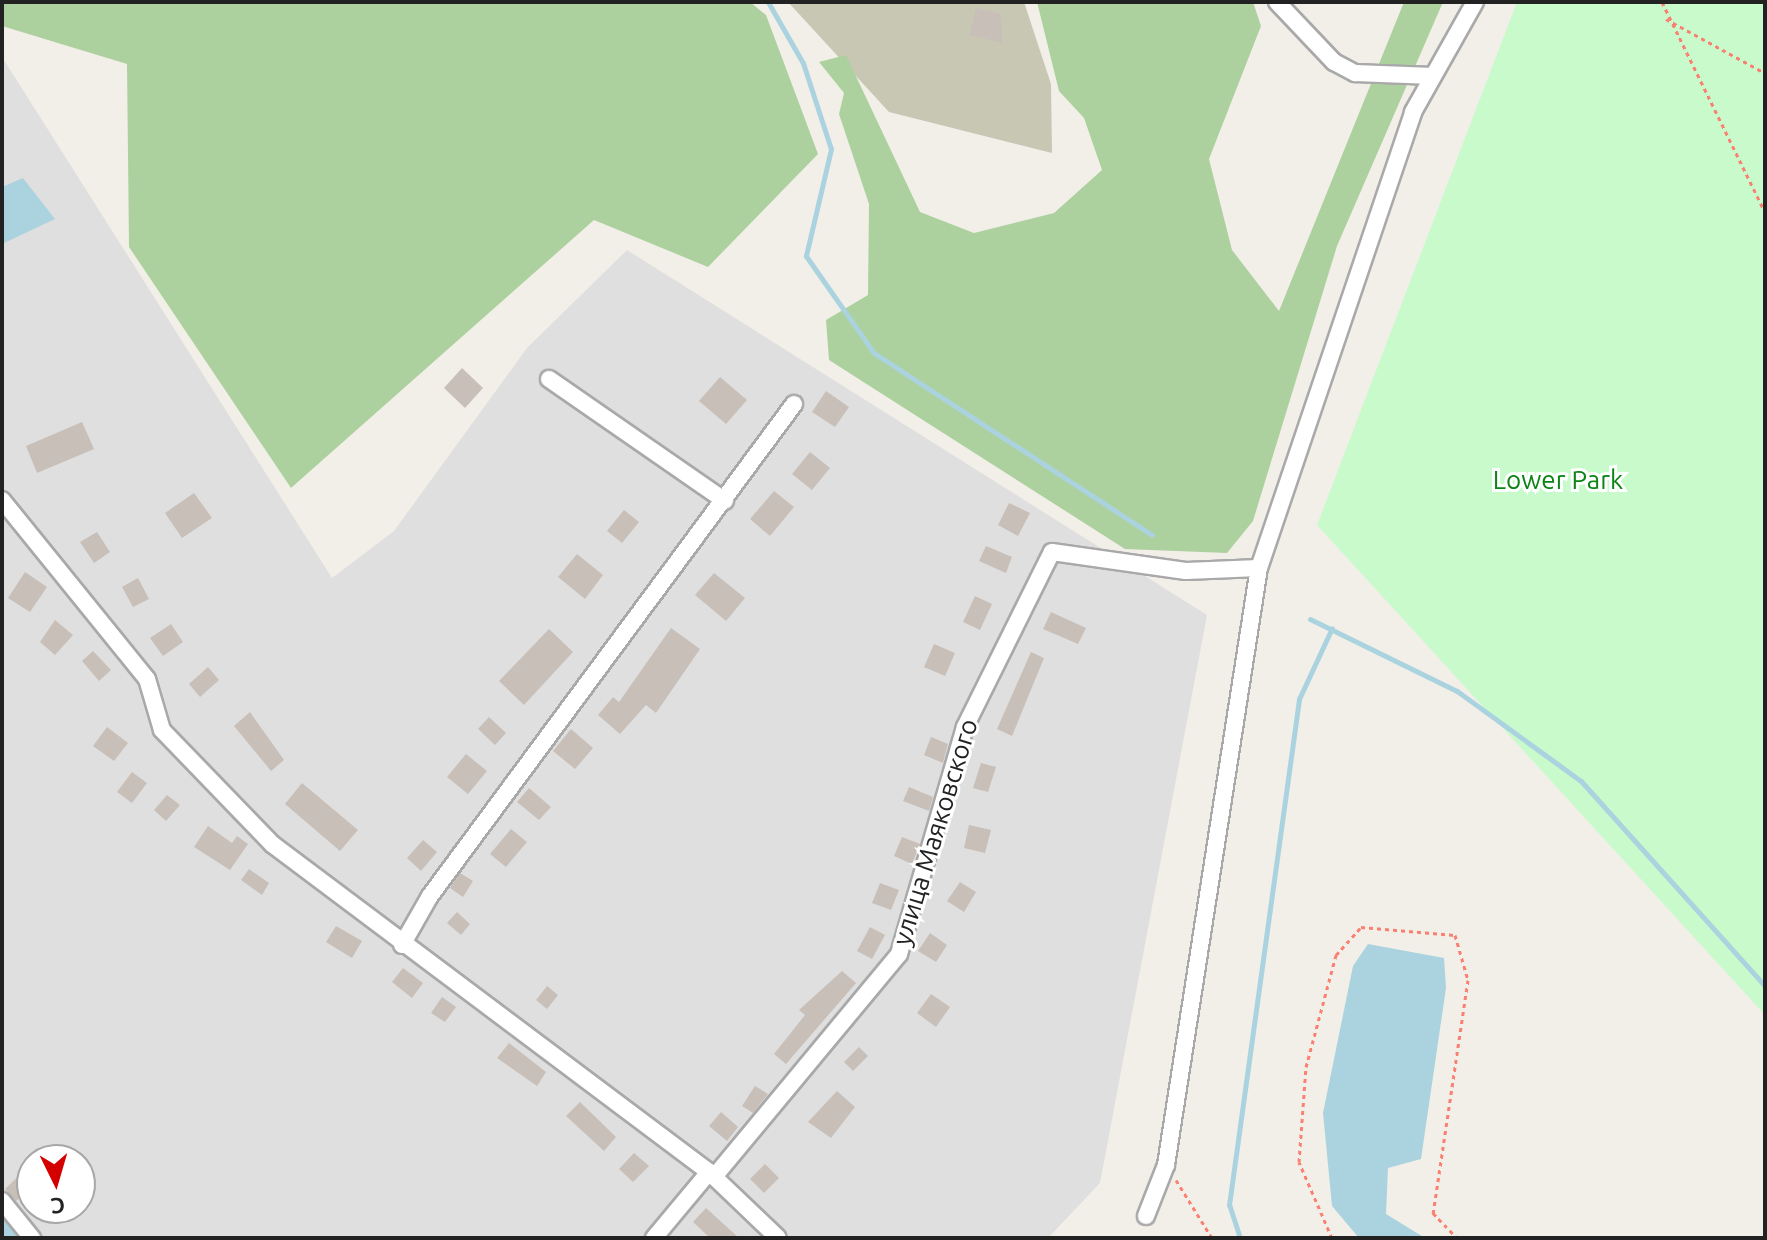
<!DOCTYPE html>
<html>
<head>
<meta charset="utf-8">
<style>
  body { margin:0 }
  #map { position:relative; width:1767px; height:1240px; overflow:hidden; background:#f2efe9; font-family:Ubuntu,sans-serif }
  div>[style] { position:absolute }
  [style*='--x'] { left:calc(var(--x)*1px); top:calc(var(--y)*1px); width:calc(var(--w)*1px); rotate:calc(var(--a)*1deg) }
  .residential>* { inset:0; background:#e0dfdf }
  .construction>* { inset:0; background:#c7c7b4 }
  .forest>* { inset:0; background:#add19e }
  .park>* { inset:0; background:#c8facc }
  .water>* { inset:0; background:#aad3df }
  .stream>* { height:5px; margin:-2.5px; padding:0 2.5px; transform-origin:2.5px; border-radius:2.5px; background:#aad3df }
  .river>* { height:28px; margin:-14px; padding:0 14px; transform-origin:14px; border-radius:14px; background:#aad3df }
  .building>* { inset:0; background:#c7bfb8 }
  .path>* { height:3px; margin-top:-1.5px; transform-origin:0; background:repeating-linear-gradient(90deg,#fa8072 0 4px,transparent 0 8px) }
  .roads { filter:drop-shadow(2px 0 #a9a9a9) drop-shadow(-2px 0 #a9a9a9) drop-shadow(0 2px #a9a9a9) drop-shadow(0 -2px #a9a9a9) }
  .minor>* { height:16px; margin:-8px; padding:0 8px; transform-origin:8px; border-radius:8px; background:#fff }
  span { translate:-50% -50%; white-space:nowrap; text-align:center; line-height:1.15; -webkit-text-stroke:6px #fff; paint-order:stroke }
  .park-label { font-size:26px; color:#0c8416 }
  .street-label { font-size:26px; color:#222 }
  .frame { position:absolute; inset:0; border:4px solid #222; pointer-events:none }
  .north { position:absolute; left:16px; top:1144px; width:80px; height:80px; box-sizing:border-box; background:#fff; border:2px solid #a7a7a7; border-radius:50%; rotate:175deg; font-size:22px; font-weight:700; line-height:32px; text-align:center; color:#222 }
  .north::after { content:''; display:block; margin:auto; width:28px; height:36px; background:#d40000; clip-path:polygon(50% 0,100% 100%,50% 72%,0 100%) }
</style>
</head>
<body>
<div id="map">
  <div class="residential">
    <i style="clip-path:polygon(evenodd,2px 57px,332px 578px,394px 531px,527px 348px,627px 250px,1207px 615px,1100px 1183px,1048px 1238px,2px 1238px,2px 57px,32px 1160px,80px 1160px,80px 1208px,32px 1208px,32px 1160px)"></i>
  </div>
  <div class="construction">
    <i style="clip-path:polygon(788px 2px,1024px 2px,1051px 84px,1052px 153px,889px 112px)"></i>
  </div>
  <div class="forest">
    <i style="clip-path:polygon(2px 2px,750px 2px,766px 15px,818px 154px,708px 267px,594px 220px,291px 488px,129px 247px,127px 64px,2px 26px)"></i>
    <i style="clip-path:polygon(1037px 2px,1253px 2px,1261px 26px,1209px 159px,1232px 250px,1279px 311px,1404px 2px,1443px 2px,1337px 246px,1253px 521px,1227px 553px,1125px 549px,829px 360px,826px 320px,868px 295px,869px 204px,839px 114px,844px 93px,819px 62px,846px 55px,920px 212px,974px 233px,1054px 213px,1102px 170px,1084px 118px,1059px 91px)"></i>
  </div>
  <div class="park">
    <i style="clip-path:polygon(1517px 2px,1765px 2px,1765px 1015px,1317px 525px)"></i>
  </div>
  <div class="water">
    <i style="clip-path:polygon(23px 178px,55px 219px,2px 244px,2px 187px)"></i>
    <i style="clip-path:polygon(1368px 944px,1444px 958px,1446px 988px,1421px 1159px,1388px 1168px,1386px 1214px,1425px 1238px,1359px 1238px,1332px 1206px,1323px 1113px,1353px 966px)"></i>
  </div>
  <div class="stream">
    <i style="--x:768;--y:2;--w:70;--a:60.2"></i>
    <i style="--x:803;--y:63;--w:90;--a:72"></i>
    <i style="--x:831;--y:149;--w:110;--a:103.2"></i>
    <i style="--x:806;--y:256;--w:118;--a:55"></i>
    <i style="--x:874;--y:353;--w:332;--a:33.2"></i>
    <i style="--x:1310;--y:619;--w:164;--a:26.1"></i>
    <i style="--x:1457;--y:691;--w:153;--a:36"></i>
    <i style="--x:1581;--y:781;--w:275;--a:48.1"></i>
    <i style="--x:1240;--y:1238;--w:35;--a:-108"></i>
    <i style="--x:1229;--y:1205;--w:511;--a:-82.12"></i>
    <i style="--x:1299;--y:699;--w:78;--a:-65.1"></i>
  </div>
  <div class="river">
    <i style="--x:2;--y:1219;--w:25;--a:50"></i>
  </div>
  <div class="building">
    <i style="clip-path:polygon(976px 8px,1001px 14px,1002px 43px,970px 35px)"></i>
    <i style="clip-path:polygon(462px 368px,483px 388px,465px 408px,444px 388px)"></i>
    <i style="clip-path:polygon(720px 377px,747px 400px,726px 424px,699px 401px)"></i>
    <i style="clip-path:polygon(826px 391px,849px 407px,835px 427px,812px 412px)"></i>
    <i style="clip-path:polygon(82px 422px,94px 449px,37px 473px,26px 446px)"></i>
    <i style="clip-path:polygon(810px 452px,830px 468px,812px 490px,792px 474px)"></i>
    <i style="clip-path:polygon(774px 491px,794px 507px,770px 536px,750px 519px)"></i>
    <i style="clip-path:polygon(194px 493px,212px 518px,182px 538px,165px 513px)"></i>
    <i style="clip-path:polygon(1009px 503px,1030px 513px,1018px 536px,998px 525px)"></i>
    <i style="clip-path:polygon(624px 510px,639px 522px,622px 543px,607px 531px)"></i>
    <i style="clip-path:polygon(97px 532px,110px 552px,94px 563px,80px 542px)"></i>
    <i style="clip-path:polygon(986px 546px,1012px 557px,1006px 573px,979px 561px)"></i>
    <i style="clip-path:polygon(577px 554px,603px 575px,585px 599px,558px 577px)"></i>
    <i style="clip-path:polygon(25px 572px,47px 587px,30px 612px,8px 598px)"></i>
    <i style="clip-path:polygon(714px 573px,745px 598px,726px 621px,695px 595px)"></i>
    <i style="clip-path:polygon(138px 578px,149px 599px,133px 607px,122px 587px)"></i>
    <i style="clip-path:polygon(975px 596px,992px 604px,980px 630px,963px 622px)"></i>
    <i style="clip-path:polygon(1051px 612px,1086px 628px,1078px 644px,1043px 629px)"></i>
    <i style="clip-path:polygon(55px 620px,73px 635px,55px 655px,40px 642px)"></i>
    <i style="clip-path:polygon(171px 624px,183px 642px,163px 656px,150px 638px)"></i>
    <i style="clip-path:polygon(671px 628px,700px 649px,656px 713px,646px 705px,620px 734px,598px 715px,613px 697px,619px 702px)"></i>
    <i style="clip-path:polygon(549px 629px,573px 652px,524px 705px,499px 681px)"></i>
    <i style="clip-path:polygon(934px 644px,955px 653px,945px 676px,924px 667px)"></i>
    <i style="clip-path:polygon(93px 651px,111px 670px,99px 681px,82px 661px)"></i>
    <i style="clip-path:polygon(1031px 652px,1044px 658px,1012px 736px,997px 729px)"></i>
    <i style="clip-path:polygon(208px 667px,219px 680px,200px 697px,189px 684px)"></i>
    <i style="clip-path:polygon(250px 712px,284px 760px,271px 771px,234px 726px)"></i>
    <i style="clip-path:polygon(489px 717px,506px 733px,495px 745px,478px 729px)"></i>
    <i style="clip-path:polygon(107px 727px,128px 743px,114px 761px,93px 746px)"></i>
    <i style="clip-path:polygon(571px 729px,593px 748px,575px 769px,553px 751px)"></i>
    <i style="clip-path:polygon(931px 737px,948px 744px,943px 763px,924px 755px)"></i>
    <i style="clip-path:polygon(466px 754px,487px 771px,468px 794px,447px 777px)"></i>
    <i style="clip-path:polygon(981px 763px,996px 767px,988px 792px,973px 788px)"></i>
    <i style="clip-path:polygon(132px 772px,147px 783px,132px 803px,117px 792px)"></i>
    <i style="clip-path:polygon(302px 783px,358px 830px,340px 851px,285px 804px)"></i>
    <i style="clip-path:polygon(909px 787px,933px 797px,929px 811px,903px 801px)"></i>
    <i style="clip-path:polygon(529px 788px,551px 807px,539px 820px,517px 802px)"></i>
    <i style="clip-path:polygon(167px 795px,180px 805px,166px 821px,154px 810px)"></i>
    <i style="clip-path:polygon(969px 825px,991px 830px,985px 853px,964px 848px)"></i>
    <i style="clip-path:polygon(208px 826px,232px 843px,237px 836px,248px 844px,230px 870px,194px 847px)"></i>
    <i style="clip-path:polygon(511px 829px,527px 842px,506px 867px,490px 854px)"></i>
    <i style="clip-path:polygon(902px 837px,920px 844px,912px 864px,894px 856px)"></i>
    <i style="clip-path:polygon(423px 840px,437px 852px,421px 871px,407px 858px)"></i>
    <i style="clip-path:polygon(249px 869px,269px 883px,262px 895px,241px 880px)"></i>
    <i style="clip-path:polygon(460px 873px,473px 881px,463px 897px,450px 888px)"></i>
    <i style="clip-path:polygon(960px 882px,976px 892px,964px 912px,947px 901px)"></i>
    <i style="clip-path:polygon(880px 883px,899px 890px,891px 910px,872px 903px)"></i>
    <i style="clip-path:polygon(457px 912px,470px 924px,461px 935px,447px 923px)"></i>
    <i style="clip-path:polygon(336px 926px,362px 941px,352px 958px,326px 942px)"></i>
    <i style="clip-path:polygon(870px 927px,885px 935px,872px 959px,857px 951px)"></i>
    <i style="clip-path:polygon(930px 933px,947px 945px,936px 962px,918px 951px)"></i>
    <i style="clip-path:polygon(403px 968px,423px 983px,412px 998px,392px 982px)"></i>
    <i style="clip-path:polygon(842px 971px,856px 983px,786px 1064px,774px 1054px,805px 1015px,799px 1010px)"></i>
    <i style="clip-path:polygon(547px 986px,558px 995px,547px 1009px,536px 1000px)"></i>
    <i style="clip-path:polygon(931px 994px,950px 1007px,936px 1027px,917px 1013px)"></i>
    <i style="clip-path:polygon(442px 997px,456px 1007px,445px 1022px,431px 1013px)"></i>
    <i style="clip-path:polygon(509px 1043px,546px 1072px,537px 1086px,497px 1058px)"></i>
    <i style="clip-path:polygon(859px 1047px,868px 1056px,853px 1071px,844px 1062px)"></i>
    <i style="clip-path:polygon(755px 1086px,768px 1094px,753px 1113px,742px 1106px)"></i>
    <i style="clip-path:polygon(837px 1091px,855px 1107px,831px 1138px,808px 1122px)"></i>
    <i style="clip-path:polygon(580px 1102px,616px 1137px,604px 1151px,566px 1116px)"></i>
    <i style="clip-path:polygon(721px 1112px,738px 1127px,727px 1141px,709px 1126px)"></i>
    <i style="clip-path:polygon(634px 1153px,649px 1166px,633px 1182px,619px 1169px)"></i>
    <i style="clip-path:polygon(765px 1164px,779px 1178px,764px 1193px,750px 1179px)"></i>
    <i style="clip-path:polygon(23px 1172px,32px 1182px,32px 1202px,24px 1194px,16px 1201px,5px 1189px)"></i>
    <i style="clip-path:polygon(706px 1208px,739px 1238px,710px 1238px,693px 1222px)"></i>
  </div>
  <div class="path">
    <i style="--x:1662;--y:2;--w:234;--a:63.9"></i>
    <i style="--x:1666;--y:19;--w:113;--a:28.6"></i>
    <i style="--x:1176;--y:1180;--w:68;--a:58.2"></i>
    <i style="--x:1332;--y:1238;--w:83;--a:-113.5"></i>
    <i style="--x:1299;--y:1162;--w:95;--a:-85.8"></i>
    <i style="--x:1306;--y:1067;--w:116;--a:-75"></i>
    <i style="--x:1336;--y:955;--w:38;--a:-48"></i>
    <i style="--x:1361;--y:927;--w:94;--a:4.9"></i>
    <i style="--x:1455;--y:935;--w:47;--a:73.9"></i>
    <i style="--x:1468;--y:980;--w:236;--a:98.5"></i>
    <i style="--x:1433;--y:1213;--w:35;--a:46"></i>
  </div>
  <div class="roads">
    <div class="minor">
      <i style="--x:1277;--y:2;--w:83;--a:46.5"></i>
      <i style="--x:1334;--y:62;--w:24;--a:28"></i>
      <i style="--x:1355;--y:73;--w:78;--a:2.2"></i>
      <i style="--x:549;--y:379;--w:214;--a:34.7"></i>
      <i style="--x:2;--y:500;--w:230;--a:51"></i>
      <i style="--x:147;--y:679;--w:53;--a:73.6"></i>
      <i style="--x:162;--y:730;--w:158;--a:46"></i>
      <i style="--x:272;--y:844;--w:546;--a:36.89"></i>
      <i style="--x:709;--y:1172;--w:95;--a:43.7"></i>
      <i style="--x:402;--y:945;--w:56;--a:-60.3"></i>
      <i style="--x:430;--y:896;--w:612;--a:-53.5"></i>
      <i style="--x:714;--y:1177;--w:290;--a:-50.3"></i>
      <i style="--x:899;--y:954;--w:236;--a:-73.8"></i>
      <i style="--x:965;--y:727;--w:195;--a:-63.6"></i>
      <i style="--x:1052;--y:552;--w:135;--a:8.1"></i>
      <i style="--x:1186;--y:571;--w:73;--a:-2.4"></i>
      <i style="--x:2;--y:1201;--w:48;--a:51"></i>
      <i style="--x:1146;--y:1216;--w:55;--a:-68.6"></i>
      <i style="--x:1166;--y:1165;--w:604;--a:-81.15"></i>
      <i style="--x:1259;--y:568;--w:481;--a:-71.3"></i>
      <i style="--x:1413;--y:112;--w:126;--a:-60.6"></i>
      <i style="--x:654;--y:1238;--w:86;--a:-50.2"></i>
    </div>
  </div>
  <div class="park-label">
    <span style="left:1558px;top:480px">Lower Park</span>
  </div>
  <div class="street-label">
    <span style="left:935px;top:832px;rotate:-73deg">улица Маяковского</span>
  </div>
  <div class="frame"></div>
  <div class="north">С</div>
</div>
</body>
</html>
